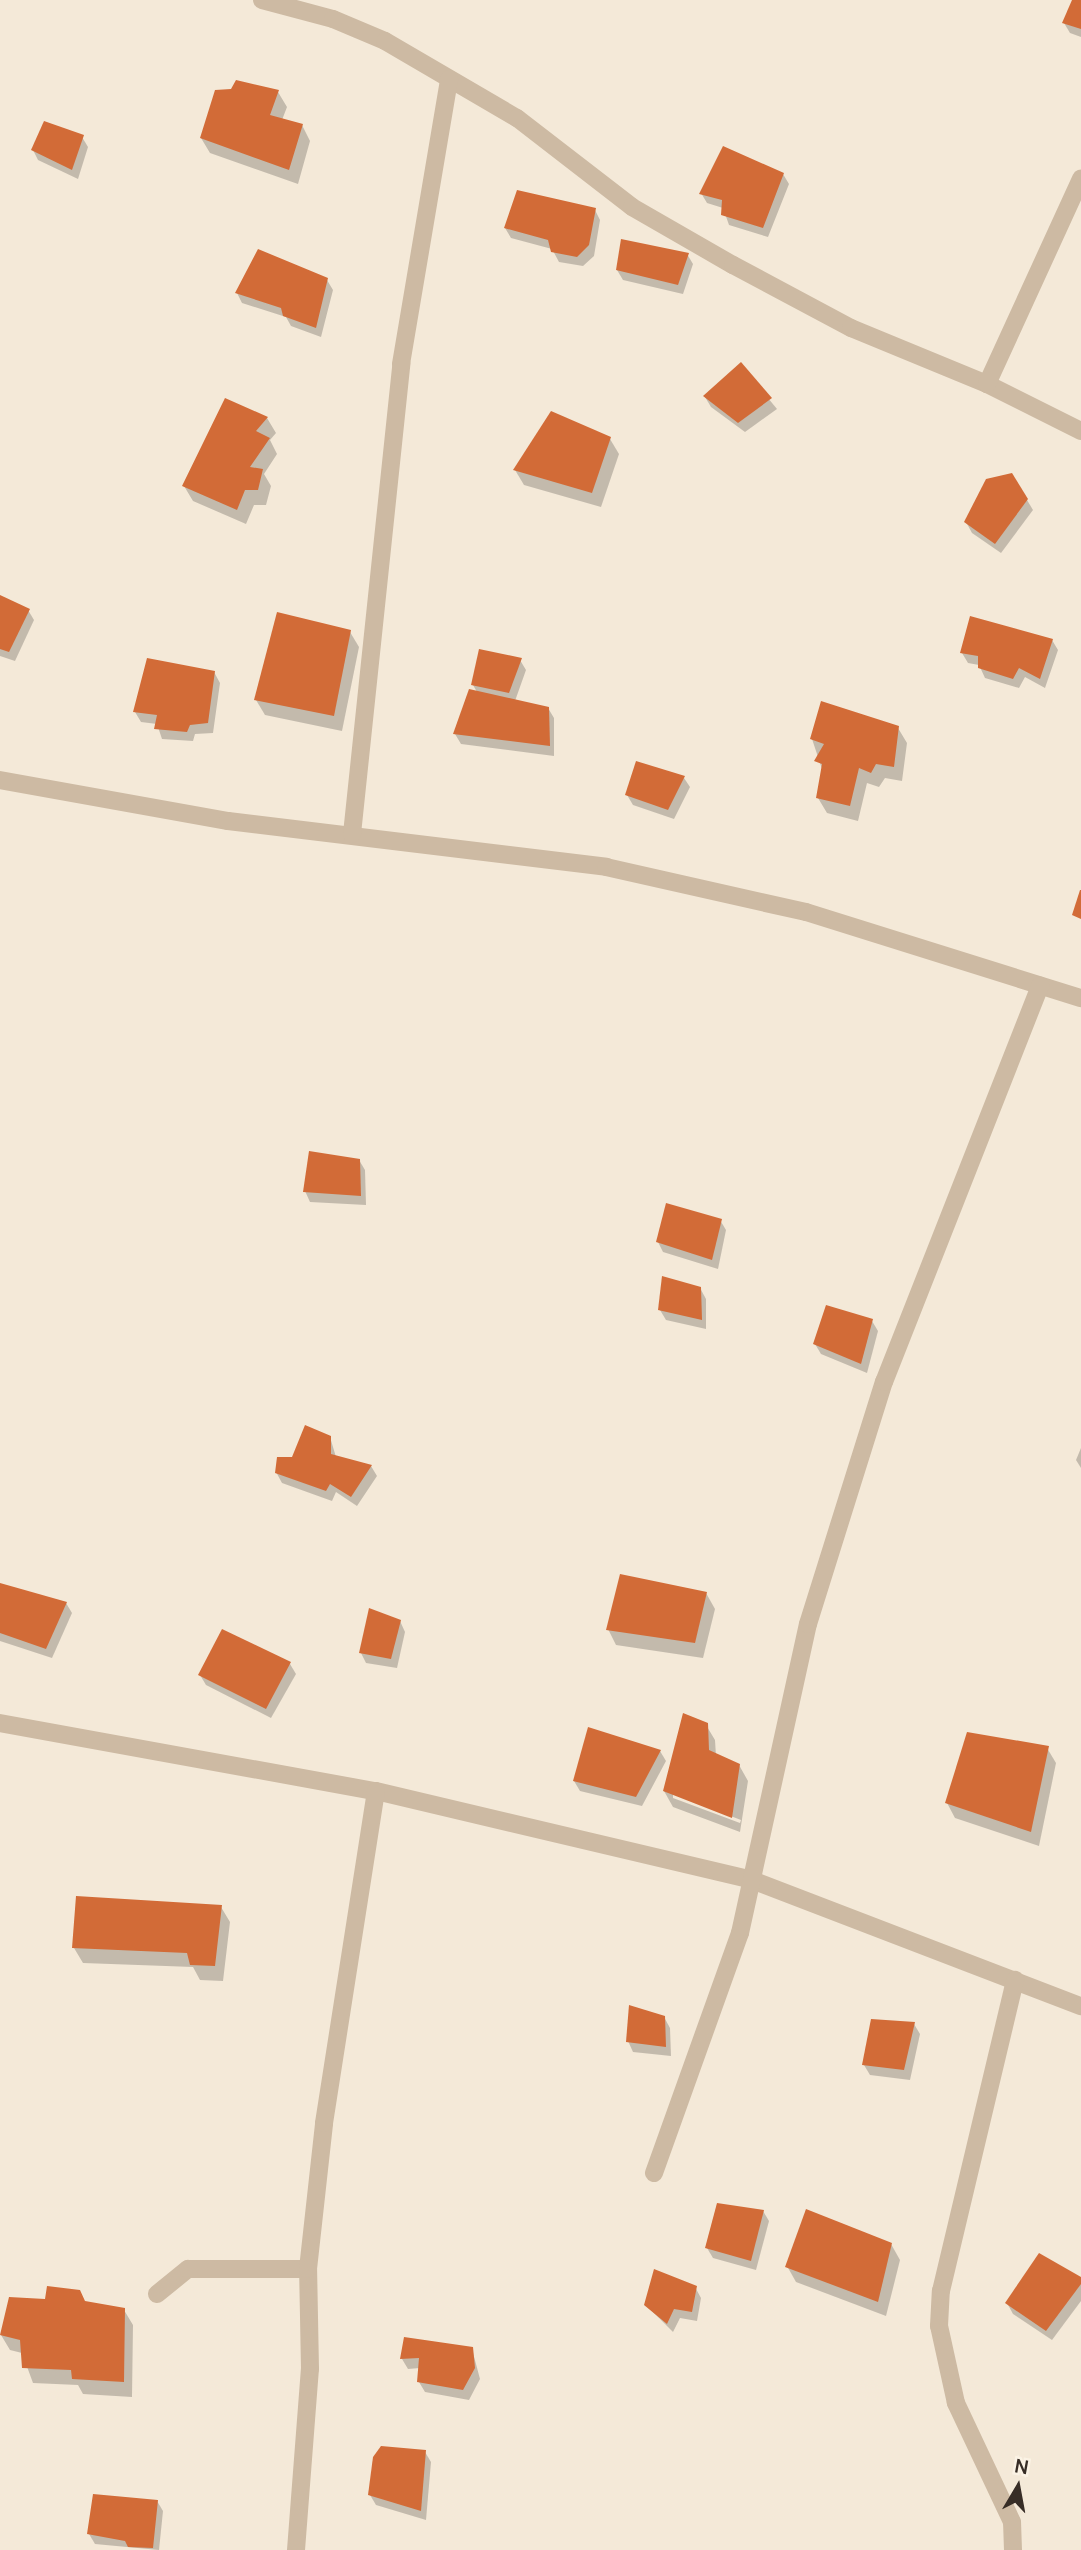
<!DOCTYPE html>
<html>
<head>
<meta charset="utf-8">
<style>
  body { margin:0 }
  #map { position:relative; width:1081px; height:2550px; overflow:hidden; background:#f4e9d8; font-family:Manrope,sans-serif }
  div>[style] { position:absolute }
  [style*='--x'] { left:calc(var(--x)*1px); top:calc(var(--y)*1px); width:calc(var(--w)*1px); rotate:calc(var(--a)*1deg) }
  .shadow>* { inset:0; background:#0003 }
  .building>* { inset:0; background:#d26b37 }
  .street>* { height:18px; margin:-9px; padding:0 9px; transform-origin:9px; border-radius:9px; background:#cdbaa3 }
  span { translate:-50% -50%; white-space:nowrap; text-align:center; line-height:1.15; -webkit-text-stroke:5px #fbf3e5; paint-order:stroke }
  .north { position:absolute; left:983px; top:2452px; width:70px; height:70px; -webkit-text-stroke:5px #fbf3e5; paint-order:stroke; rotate:10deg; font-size:19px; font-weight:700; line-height:28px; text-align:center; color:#372d26 }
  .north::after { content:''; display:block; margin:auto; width:24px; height:32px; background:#372d26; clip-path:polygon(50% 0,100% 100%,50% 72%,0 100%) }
</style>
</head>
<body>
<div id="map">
  <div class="shadow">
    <i style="clip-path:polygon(1074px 0,1081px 0,1081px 37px,1070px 33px,1064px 23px)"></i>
    <i style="clip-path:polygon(278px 92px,287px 107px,282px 120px,302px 125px,310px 141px,298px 184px,210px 153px,201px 138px)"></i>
    <i style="clip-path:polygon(82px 137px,88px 147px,78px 179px,38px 160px,33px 150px)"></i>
    <i style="clip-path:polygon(783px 174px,789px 184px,768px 237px,729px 225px,723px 208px,707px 203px,701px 193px)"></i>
    <i style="clip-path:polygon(595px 210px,600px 220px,594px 256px,583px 266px,559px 262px,552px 249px,511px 238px,505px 228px)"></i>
    <i style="clip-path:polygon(687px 254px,693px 264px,683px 294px,623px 280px,617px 270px)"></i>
    <i style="clip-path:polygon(327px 280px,333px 290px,321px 337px,291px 326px,286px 317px,242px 303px,237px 293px)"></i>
    <i style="clip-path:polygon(740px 364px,777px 409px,745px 432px,711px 407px,705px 397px)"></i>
    <i style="clip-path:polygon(226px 401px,267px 418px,276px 433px,270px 440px,277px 454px,264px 474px,271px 486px,266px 505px,254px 505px,246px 524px,193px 501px,184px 486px)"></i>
    <i style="clip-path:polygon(610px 439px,619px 454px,601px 507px,524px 485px,515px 470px)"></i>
    <i style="clip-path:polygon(1027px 500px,1033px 510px,1001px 553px,972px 533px,966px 522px)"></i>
    <i style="clip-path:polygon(0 597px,28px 610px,34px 620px,15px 661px,0 656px)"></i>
    <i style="clip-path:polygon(350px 632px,359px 647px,342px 731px,265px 715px,256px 700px)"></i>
    <i style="clip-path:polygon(1052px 640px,1058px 650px,1045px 688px,1025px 677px,1019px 688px,985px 678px,979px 665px,968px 663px,962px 653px)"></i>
    <i style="clip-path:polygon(520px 660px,526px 670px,515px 701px,548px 708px,554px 718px,554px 756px,461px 744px,455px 734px,477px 692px,473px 685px)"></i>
    <i style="clip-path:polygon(214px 672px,220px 683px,213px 733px,195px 734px,193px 741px,162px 739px,157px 724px,141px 722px,135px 712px)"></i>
    <i style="clip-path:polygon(898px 728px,907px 743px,902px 781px,885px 778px,879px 787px,867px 783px,858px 821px,827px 813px,818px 798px,823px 772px,812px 739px)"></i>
    <i style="clip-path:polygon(684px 778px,690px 787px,674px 819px,633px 805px,627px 795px)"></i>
    <i style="clip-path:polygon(359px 1160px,365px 1170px,366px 1205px,310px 1202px,305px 1191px)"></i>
    <i style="clip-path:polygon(720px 1220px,726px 1230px,718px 1269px,663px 1252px,658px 1242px)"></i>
    <i style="clip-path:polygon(700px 1288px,706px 1299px,706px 1329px,666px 1320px,660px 1310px)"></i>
    <i style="clip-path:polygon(872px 1321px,878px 1331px,867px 1373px,821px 1354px,815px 1344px)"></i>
    <i style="clip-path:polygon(330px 1437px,336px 1457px,371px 1466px,377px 1476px,357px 1506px,336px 1492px,332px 1501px,282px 1483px,276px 1472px)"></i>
    <i style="clip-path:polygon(1081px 1448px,1081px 1468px,1076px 1460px)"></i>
    <i style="clip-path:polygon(0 1585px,66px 1603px,72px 1613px,52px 1658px,0 1641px)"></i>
    <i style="clip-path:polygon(706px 1593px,715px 1609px,703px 1658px,616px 1645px,608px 1629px)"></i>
    <i style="clip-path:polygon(400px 1621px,405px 1632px,397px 1668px,366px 1663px,361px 1653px)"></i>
    <i style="clip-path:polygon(290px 1664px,296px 1674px,271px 1718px,206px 1685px,200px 1675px)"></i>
    <i style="clip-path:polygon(evenodd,706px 1725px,715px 1740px,716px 1756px,739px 1765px,748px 1781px,740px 1832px,673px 1807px,664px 1791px,706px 1725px,673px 1794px,741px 1820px,740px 1823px,673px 1798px,673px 1794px)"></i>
    <i style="clip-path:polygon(1047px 1748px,1056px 1763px,1039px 1846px,955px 1818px,947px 1803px)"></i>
    <i style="clip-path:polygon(660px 1751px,666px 1761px,642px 1806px,580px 1791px,574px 1781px)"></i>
    <i style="clip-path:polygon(221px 1907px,230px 1922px,223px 1981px,200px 1980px,193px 1967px,83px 1963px,74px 1948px)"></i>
    <i style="clip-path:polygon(664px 2017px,670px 2028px,671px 2056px,633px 2052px,628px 2041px)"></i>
    <i style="clip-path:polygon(914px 2024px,920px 2034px,910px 2080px,870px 2075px,864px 2065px)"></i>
    <i style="clip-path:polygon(763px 2211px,769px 2221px,756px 2270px,713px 2258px,707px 2248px)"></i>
    <i style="clip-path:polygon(891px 2244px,900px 2260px,886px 2316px,796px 2282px,787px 2266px)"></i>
    <i style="clip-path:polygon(1081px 2279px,1081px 2301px,1052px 2340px,1013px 2314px,1007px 2303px)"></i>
    <i style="clip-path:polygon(695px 2287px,701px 2298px,697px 2321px,680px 2318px,673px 2332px,646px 2305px)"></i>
    <i style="clip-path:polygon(86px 2303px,124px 2310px,133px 2325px,132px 2397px,83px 2394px,78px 2385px,33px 2383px,22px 2353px,10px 2350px,1px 2335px)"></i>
    <i style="clip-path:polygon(406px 2339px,472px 2349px,480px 2379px,469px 2400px,425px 2392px,419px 2382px,420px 2368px,408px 2369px,402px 2359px)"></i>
    <i style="clip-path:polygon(425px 2452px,431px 2462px,426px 2520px,376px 2505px,370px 2495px)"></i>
    <i style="clip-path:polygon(157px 2501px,163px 2511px,159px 2550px,95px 2544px,89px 2534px)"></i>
  </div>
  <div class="building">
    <i style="clip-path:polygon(1072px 0,1081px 0,1081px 29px,1062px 23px)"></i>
    <i style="clip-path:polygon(236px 80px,279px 90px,270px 115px,303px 124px,289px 170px,200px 138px,215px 90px,231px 89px)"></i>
    <i style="clip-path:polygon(44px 121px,84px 135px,72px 170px,31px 150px)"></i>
    <i style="clip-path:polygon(723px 146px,784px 173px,763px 228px,721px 215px,722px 200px,699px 194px)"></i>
    <i style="clip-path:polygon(517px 190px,596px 208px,589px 245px,577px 257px,551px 252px,548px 240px,504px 228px)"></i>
    <i style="clip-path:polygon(621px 239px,689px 253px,678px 285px,616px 270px)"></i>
    <i style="clip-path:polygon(258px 249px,328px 278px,316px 328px,283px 316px,281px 308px,235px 293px)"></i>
    <i style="clip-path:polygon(741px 362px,772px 398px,738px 423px,703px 396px)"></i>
    <i style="clip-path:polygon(225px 398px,268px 417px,256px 431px,270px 438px,250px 467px,263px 469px,258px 490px,245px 490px,237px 510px,182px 486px)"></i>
    <i style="clip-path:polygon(551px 411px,611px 437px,592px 493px,513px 470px)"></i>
    <i style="clip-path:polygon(1012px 473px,1028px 499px,995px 544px,964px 522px,986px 479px)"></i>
    <i style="clip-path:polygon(0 595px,30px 609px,9px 652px,0 649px)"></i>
    <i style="clip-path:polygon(277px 612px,351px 630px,334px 716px,254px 700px)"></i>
    <i style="clip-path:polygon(970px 616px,1053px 639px,1040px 679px,1019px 668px,1013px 679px,978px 668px,978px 656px,960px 653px)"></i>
    <i style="clip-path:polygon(479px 649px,522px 658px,509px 693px,471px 685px)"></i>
    <i style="clip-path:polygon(147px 658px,215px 671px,208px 723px,190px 725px,187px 732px,154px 729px,157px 715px,133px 712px)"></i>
    <i style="clip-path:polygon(469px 689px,549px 707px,550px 746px,453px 734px)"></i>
    <i style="clip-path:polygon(821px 701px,899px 726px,894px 767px,876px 764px,871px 773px,859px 768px,850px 806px,816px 798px,822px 764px,814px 761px,824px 744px,810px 739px)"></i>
    <i style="clip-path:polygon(636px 761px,685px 776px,668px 810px,625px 795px)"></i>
    <i style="clip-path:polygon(1080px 890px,1081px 890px,1081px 919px,1072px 915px)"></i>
    <i style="clip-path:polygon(309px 1151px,360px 1159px,361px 1196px,303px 1192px)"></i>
    <i style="clip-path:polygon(666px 1203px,722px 1219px,712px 1260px,656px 1242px)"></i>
    <i style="clip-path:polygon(662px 1276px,701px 1287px,702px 1320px,658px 1310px)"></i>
    <i style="clip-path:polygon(826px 1305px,873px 1319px,861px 1364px,813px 1344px)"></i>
    <i style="clip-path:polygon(305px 1425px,331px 1436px,331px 1454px,372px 1465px,351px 1497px,330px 1484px,326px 1491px,275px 1473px,277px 1457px,292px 1457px)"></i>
    <i style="clip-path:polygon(620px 1574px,707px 1592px,695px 1643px,606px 1630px)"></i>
    <i style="clip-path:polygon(0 1583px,67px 1602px,46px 1649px,0 1633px)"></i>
    <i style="clip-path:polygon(369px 1608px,401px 1620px,391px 1659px,359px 1653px)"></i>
    <i style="clip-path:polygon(222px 1629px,291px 1662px,266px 1709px,198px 1675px)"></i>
    <i style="clip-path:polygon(683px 1713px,708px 1723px,709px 1750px,740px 1764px,732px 1818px,663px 1791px)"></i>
    <i style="clip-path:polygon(588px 1727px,661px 1750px,636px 1797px,573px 1781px)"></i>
    <i style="clip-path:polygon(967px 1732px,1049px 1746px,1031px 1832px,945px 1803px)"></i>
    <i style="clip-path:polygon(76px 1896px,222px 1905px,215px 1966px,190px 1965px,187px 1953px,72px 1948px)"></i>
    <i style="clip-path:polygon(629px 2005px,665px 2016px,666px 2047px,626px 2042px)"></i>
    <i style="clip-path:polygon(871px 2019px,915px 2022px,904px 2070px,862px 2065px)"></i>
    <i style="clip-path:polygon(717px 2203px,764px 2210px,751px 2261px,705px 2248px)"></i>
    <i style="clip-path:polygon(806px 2209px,892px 2243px,878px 2302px,785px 2267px)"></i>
    <i style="clip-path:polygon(1039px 2253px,1081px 2277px,1081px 2284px,1046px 2331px,1005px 2303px)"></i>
    <i style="clip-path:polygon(654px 2269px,697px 2286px,692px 2312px,674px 2309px,667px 2324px,644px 2305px)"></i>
    <i style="clip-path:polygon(47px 2286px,80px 2290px,85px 2301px,125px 2308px,124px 2382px,72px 2379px,71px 2370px,22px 2368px,20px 2340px,0 2335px,9px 2297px,45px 2299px)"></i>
    <i style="clip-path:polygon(404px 2337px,473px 2347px,475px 2368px,463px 2390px,417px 2382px,419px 2358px,400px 2359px)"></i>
    <i style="clip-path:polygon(381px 2446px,426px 2450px,421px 2511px,368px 2495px,373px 2457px)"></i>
    <i style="clip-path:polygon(93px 2494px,158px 2500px,153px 2548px,128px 2547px,125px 2541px,87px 2534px)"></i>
  </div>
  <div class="street">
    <i style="--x:262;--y:0;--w:73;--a:15"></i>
    <i style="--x:333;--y:19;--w:56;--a:22.9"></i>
    <i style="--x:385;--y:41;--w:153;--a:30.3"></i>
    <i style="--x:517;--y:118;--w:145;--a:37.7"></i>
    <i style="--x:632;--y:207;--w:116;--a:29.9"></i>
    <i style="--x:733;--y:265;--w:134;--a:28.1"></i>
    <i style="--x:851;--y:328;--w:147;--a:22.4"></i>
    <i style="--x:987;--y:384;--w:105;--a:26.6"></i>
    <i style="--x:987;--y:384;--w:226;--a:-65.4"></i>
    <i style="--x:0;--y:780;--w:232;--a:10.2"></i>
    <i style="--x:228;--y:821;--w:381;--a:6.9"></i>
    <i style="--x:606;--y:867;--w:205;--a:12.7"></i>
    <i style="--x:806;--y:912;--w:288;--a:17.4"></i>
    <i style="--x:352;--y:834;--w:473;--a:-84"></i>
    <i style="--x:401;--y:364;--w:289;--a:-80.4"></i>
    <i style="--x:0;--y:1723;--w:382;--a:10.3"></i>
    <i style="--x:376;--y:1791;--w:386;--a:13.3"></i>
    <i style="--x:752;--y:1880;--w:352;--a:21"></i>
    <i style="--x:654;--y:2173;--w:255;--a:-70.3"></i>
    <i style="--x:740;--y:1933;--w:316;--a:-77.6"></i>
    <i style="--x:808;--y:1624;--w:254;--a:-72.6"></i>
    <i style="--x:884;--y:1382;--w:426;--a:-68.5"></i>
    <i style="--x:157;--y:2294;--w:40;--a:-39"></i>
    <i style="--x:188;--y:2269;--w:120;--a:0"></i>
    <i style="--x:296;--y:2550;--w:182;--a:-85.6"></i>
    <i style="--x:310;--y:2369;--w:100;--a:-91.1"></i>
    <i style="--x:308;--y:2269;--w:147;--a:-83.7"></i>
    <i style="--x:324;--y:2123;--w:336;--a:-81.1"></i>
    <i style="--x:1013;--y:2550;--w:28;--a:-92"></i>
    <i style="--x:1012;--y:2522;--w:132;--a:-115.2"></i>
    <i style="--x:956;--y:2403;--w:79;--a:-102.4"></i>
    <i style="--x:939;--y:2326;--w:35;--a:-87"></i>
    <i style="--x:941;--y:2291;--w:320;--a:-76.6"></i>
  </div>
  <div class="north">N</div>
</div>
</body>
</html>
